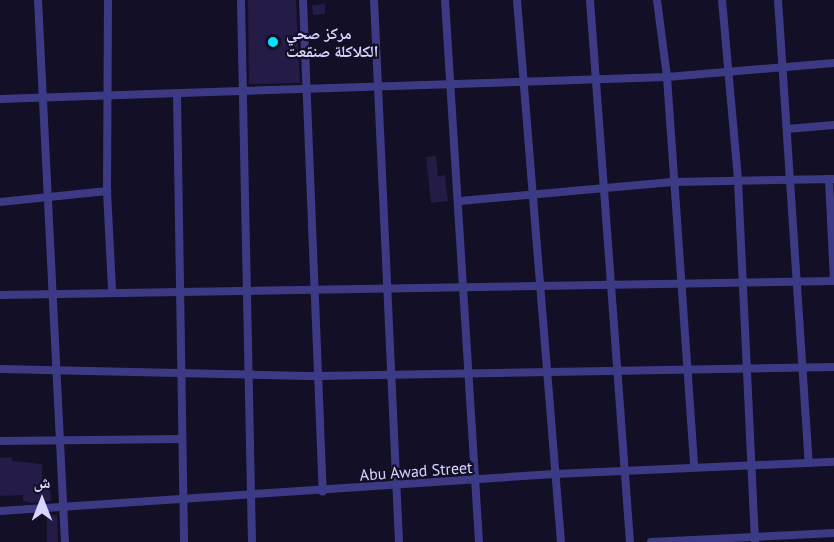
<!DOCTYPE html>
<html>
<head>
<meta charset="utf-8">
<style>
  body { margin:0 }
  #map { position:relative; width:834px; height:542px; overflow:hidden; background:#130f26; font-family:"PT Sans","Noto Naskh Arabic",sans-serif }
  div>[style] { position:absolute }
  [style*='--x'] { left:calc(var(--x)*1px); top:calc(var(--y)*1px); width:calc(var(--w)*1px); rotate:calc(var(--a)*1deg) }
  .building>* { inset:0; background:#241b47 }
  .minor>* { height:8px; margin:-4px; padding:0 4px; transform-origin:4px; border-radius:4px; background:#3d3a85 }
  .dots>* { width:16px; height:16px; translate:-50% -50%; box-sizing:border-box; border:3px solid #130f26; border-radius:50% }
  span { translate:-50% -50%; white-space:nowrap; text-align:center; line-height:1.15; -webkit-text-stroke:4.5px #130f26; paint-order:stroke }
  .poi-label { font-size:16px; color:#d9d4ff; font-weight:700 }
  .left { translate:0 -50%; text-align:left }
  .street-label { font-size:16px; color:#d9d4ff }
  .north { position:absolute; left:12px; top:470px; width:60px; height:60px; -webkit-text-stroke:4px #130f26; paint-order:stroke; rotate:0deg; font-size:16px; font-weight:700; line-height:24px; text-align:center; color:#d9d4ff }
  .north::after { content:''; display:block; margin:auto; width:21px; height:27px; background:#d9d4ff; clip-path:polygon(50% 0,100% 100%,50% 72%,0 100%) }
</style>
</head>
<body>
<div id="map">
  <div class="building">
    <i style="clip-path:polygon(248px 0,296px 0,300px 83px,249px 84px)"></i>
    <i style="clip-path:polygon(325px 4px,325px 14px,313px 15px,312px 5px)"></i>
    <i style="clip-path:polygon(436px 156px,438px 176px,445px 175px,448px 201px,431px 203px,426px 157px)"></i>
    <i style="clip-path:polygon(12px 457px,12px 461px,42px 464px,42px 485px,50px 484px,51px 501px,31px 503px,23px 501px,23px 495px,0 496px,0 458px)"></i>
    <i style="clip-path:polygon(47px 515px,57px 515px,58px 542px,47px 542px)"></i>
  </div>
  <div class="minor">
    <i style="--x:38;--y:0;--w:543;--a:87.15"></i>
    <i style="--x:108;--y:0;--w:191;--a:90.3"></i>
    <i style="--x:107;--y:191;--w:99;--a:87.1"></i>
    <i style="--x:241;--y:0;--w:542;--a:88.84"></i>
    <i style="--x:303;--y:0;--w:492;--a:87.7"></i>
    <i style="--x:374;--y:0;--w:543;--a:87.36"></i>
    <i style="--x:445;--y:0;--w:543;--a:86.41"></i>
    <i style="--x:517;--y:0;--w:544;--a:85.36"></i>
    <i style="--x:590;--y:0;--w:543;--a:85.78"></i>
    <i style="--x:657;--y:0;--w:78;--a:82.6"></i>
    <i style="--x:667;--y:77;--w:391;--a:86"></i>
    <i style="--x:722;--y:0;--w:182;--a:84.9"></i>
    <i style="--x:738;--y:181;--w:361;--a:87.3"></i>
    <i style="--x:778;--y:0;--w:464;--a:86.2"></i>
    <i style="--x:177;--y:94;--w:448;--a:89.1"></i>
    <i style="--x:0;--y:99;--w:667;--a:-1.89"></i>
    <i style="--x:667;--y:77;--w:168;--a:-4.8"></i>
    <i style="--x:787;--y:129;--w:47;--a:-4.9"></i>
    <i style="--x:829;--y:179;--w:102;--a:87.2"></i>
    <i style="--x:460;--y:201;--w:216;--a:-5.1"></i>
    <i style="--x:675;--y:182;--w:159;--a:-1.1"></i>
    <i style="--x:0;--y:202;--w:108;--a:-5.9"></i>
    <i style="--x:0;--y:295;--w:834;--a:-0.96"></i>
    <i style="--x:0;--y:369;--w:318;--a:1.3"></i>
    <i style="--x:318;--y:376;--w:516;--a:-1"></i>
    <i style="--x:0;--y:441;--w:182;--a:-0.6"></i>
    <i style="--x:0;--y:511;--w:555;--a:-3.82"></i>
    <i style="--x:554;--y:474;--w:280;--a:-2.5"></i>
    <i style="--x:651;--y:542;--w:183;--a:-2.8"></i>
  </div>
  <div class="dots">
    <i style="left:273px;top:42px;background:#00e5ff"></i>
  </div>
  <div class="poi-label">
    <span class="left" style="left:286px;top:42px">مركز صحي<br>الكلاكلة صنقعت</span>
  </div>
  <div class="street-label">
    <span style="left:416px;top:471px;rotate:-4deg">Abu Awad Street</span>
  </div>
  <div class="north">ش</div>
</div>
</body>
</html>
